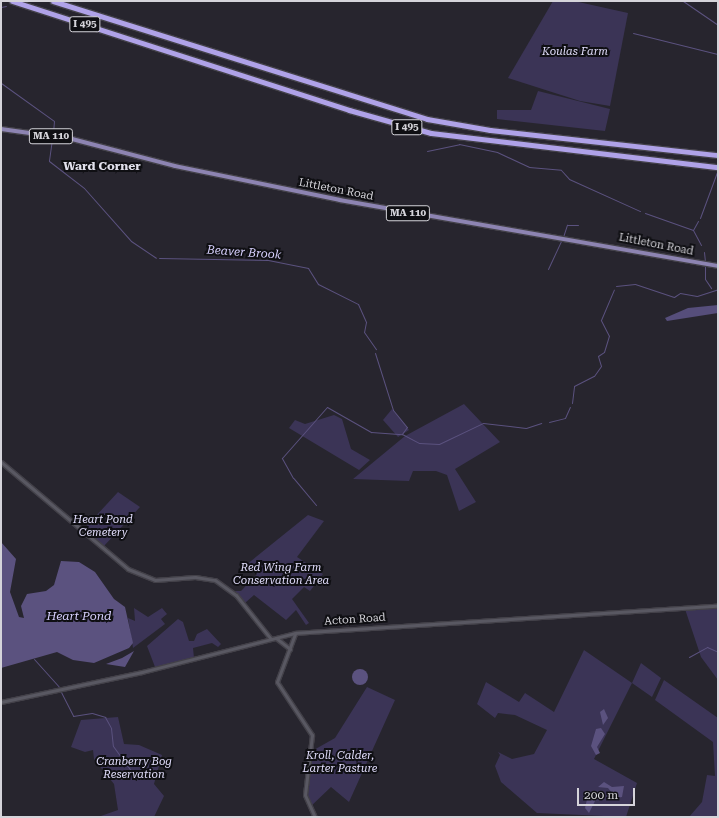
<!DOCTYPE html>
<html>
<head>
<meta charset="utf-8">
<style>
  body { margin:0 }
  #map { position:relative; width:719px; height:818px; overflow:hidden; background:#27252e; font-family:"Roboto Serif",serif }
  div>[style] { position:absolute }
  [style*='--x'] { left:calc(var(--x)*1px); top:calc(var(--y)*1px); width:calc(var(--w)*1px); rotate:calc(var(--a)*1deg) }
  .green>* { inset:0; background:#3b3456 }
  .forest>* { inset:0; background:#564e7b }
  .water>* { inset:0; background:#5b527f }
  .round { border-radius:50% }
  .stream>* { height:1px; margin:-0.5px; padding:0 0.5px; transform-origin:0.5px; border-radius:0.5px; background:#5b527f }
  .roads { filter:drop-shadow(1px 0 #434149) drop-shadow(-1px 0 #434149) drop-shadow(0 1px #434149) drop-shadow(0 -1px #434149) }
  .secondary>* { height:3px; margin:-1.5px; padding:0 1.5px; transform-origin:1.5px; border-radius:1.5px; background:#595862 }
  .primary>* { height:4px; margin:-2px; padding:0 2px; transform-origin:2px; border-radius:2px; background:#8d84b2 }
  .motorway>* { height:5px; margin:-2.5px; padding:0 2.5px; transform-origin:2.5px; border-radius:2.5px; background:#afa2e8 }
  span { translate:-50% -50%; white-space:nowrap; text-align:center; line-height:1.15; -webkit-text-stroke:4px #0f0f13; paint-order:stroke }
  .shield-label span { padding:1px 3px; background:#0f0f13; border:1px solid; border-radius:3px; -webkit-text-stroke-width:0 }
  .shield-label { font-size:10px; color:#d5d4da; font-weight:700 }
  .park-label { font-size:11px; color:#e0dcfa; font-style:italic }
  .street-label { font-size:11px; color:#d5d4da }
  .neighbourhood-label { font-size:12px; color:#e1e0ec; font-weight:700 }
  .water-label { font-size:12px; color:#d7d0fd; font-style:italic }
  .frame { position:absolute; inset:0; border:2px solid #d5d4da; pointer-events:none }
  .scale { position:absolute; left:577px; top:788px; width:58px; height:18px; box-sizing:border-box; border:2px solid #d5d4da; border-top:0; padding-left:5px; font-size:12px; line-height:14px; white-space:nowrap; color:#d5d4da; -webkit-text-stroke:3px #0f0f13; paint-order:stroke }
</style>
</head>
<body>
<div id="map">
  <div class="green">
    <i style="clip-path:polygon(553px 1px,574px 1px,628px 13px,610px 106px,580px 101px,508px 78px)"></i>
    <i style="clip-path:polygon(538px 91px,610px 109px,605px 131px,497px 119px,497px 110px,531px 110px)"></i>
    <i style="clip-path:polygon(464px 404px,500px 442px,455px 469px,476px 502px,459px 511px,447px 475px,436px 471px,413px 471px,409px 481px,353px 479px,405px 436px)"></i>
    <i style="clip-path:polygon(392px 409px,409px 430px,398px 437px,383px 420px)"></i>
    <i style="clip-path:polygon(334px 415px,342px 419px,351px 449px,370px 460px,359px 470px,289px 428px,295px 420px,305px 424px)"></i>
    <i style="clip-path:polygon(118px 492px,140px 507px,104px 546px,83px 530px)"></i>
    <i style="clip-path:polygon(308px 515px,324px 521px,297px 557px,323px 574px,310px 591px,304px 587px,292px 599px,309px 623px,306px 625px,296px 610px,286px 620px,254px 595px,245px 603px,235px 591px,241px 591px,257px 574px,246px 565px)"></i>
    <i style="clip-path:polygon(134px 608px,148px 617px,162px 608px,167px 614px,161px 619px,165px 624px,133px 648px,128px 618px,135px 621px)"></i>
    <i style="clip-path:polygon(718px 608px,718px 680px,701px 657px,685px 609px)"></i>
    <i style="clip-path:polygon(178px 619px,183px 622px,189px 641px,194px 641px,197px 634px,207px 629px,221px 644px,218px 647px,212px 643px,193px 648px,194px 658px,155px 667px,147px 646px)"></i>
    <i style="clip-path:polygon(584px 650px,632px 683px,641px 663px,661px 678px,652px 697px,632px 683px,594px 759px,637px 783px,626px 817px,537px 813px,501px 782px,495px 766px,500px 755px,498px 752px,512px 759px,534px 754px,547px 730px,515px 715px,498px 713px,495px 718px,477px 704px,486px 682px,519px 702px,525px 693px,554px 712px)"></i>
    <i style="clip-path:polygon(664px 680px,718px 718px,718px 817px,689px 817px,702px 802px,707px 775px,715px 776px,713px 742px,655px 700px)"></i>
    <i style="clip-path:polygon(367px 687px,395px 700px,349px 802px,331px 787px,309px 808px,305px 791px,312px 751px,335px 738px)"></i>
    <i style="clip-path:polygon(118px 717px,124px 744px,139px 745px,162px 755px,154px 784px,164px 796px,154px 817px,98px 817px,118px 810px,114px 784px,94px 759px,93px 750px,85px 752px,71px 747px,81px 720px)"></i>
  </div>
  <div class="forest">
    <i style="clip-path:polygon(718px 305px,718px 313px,667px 321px,665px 318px,688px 308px)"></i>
  </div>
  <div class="water">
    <i style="clip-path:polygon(1px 542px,16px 559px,10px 592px,19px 617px,24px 618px,21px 606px,27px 594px,46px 591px,54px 585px,61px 561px,79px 562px,95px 572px,114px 599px,125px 607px,133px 643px,129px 648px,94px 663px,73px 660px,57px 652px,1px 668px)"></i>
    <i style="clip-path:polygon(134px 651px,125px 667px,106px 664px,122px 658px)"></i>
    <i class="round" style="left:352px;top:669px;width:16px;height:16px"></i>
    <i style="clip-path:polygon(604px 709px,608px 718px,603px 725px,600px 712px)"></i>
    <i style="clip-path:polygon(601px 728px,605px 734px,597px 747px,600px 753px,596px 755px,591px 746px,596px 729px)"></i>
    <i style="clip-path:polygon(604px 782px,612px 787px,624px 786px,622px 797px,616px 798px,608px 788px,598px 787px)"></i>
    <i style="clip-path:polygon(588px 795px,596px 799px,589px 813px,585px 808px)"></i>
  </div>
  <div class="stream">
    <i style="--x:683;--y:1;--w:42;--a:34.4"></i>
    <i style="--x:1;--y:7;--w:5;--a:-11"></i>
    <i style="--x:633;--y:33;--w:88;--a:13.9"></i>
    <i style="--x:1;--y:83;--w:65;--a:35.6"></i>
    <i style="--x:54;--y:121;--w:12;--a:95"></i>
    <i style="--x:52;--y:139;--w:22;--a:98"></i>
    <i style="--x:49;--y:161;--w:44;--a:37.6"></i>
    <i style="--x:84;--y:188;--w:71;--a:48.4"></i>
    <i style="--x:131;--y:241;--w:30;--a:34"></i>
    <i style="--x:427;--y:151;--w:33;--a:-12"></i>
    <i style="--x:459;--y:144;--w:39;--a:12"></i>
    <i style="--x:497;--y:152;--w:35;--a:25"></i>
    <i style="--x:529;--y:167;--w:32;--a:5"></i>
    <i style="--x:561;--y:170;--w:12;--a:48"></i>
    <i style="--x:569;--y:179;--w:78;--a:24.3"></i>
    <i style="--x:645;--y:213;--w:51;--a:19.5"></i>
    <i style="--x:700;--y:218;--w:49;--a:-69.7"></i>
    <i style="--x:698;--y:221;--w:10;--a:119"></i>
    <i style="--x:693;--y:230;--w:17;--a:62"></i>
    <i style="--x:563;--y:237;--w:13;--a:-72"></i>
    <i style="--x:567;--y:225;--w:11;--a:0"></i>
    <i style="--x:704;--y:252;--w:9;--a:84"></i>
    <i style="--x:159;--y:258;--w:109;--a:1.1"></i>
    <i style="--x:268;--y:260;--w:41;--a:11.3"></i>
    <i style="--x:308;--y:268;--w:19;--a:58"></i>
    <i style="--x:318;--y:284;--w:45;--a:26.6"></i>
    <i style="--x:358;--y:304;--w:20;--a:66"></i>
    <i style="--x:366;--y:322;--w:10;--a:101"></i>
    <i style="--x:364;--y:332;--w:21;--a:55"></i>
    <i style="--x:705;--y:266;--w:13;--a:90"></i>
    <i style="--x:705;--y:279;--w:11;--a:56"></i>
    <i style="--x:548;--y:269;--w:31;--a:-65"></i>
    <i style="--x:616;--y:286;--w:19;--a:-6"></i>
    <i style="--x:635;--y:284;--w:41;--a:18.4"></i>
    <i style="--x:674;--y:297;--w:7;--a:-34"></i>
    <i style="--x:680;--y:293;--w:17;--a:10"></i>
    <i style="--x:697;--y:296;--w:22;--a:-18"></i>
    <i style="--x:375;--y:353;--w:60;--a:72.5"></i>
    <i style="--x:393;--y:410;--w:22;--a:51"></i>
    <i style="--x:407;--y:427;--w:9;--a:126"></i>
    <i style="--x:402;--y:434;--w:19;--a:28"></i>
    <i style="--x:419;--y:443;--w:20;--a:3"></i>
    <i style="--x:439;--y:444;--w:49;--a:-25.5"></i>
    <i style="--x:483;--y:423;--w:43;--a:6.6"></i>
    <i style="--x:526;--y:428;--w:16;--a:-18"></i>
    <i style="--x:572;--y:403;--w:17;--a:-83"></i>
    <i style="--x:574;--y:386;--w:22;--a:-27"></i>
    <i style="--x:594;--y:376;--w:12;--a:-55"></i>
    <i style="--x:601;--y:366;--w:10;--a:-107"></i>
    <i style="--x:598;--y:356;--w:7;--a:-34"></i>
    <i style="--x:604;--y:352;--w:17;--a:-73"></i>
    <i style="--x:609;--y:336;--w:18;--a:-117"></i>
    <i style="--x:601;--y:320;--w:33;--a:-67"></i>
    <i style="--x:549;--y:422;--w:16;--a:-14"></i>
    <i style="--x:565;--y:418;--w:12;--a:-66"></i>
    <i style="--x:316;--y:505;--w:35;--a:-130"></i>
    <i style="--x:293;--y:478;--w:23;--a:-119"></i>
    <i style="--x:282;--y:458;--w:68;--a:-48.6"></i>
    <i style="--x:327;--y:407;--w:51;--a:29.6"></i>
    <i style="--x:371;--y:432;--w:31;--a:4"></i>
    <i style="--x:689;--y:657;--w:21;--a:-29"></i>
    <i style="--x:707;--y:647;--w:12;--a:24"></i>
    <i style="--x:34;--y:659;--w:39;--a:48"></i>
    <i style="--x:61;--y:692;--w:27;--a:63"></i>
    <i style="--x:73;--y:716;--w:19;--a:-9"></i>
    <i style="--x:92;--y:713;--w:14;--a:17"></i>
    <i style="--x:105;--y:717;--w:13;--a:61"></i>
    <i style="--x:111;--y:728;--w:18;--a:84"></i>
    <i style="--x:113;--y:746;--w:31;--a:54"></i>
    <i style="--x:716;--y:817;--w:4;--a:-63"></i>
  </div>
  <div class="roads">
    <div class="secondary">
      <i style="--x:1;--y:462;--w:166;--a:40.1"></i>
      <i style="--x:128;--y:569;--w:29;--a:22"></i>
      <i style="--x:155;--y:580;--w:40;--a:-4.3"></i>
      <i style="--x:195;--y:577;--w:20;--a:9"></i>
      <i style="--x:215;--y:580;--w:26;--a:36"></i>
      <i style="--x:236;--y:595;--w:56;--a:51.5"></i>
      <i style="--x:295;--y:634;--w:51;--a:110.6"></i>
      <i style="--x:277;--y:682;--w:64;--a:56.6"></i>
      <i style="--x:312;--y:735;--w:60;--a:96.7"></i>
      <i style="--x:305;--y:795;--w:24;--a:66"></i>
      <i style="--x:276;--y:638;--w:18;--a:38"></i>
      <i style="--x:1;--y:702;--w:144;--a:-12"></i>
      <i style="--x:142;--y:672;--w:158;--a:-14.3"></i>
      <i style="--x:295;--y:633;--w:424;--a:-3.7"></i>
    </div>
    <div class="primary">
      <i style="--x:1;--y:129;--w:72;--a:8"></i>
      <i style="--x:72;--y:139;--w:106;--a:14.7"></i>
      <i style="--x:175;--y:166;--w:168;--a:11.6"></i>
      <i style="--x:340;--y:200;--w:384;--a:9.9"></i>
    </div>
    <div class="motorway">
      <i style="--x:12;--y:1;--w:354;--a:17.9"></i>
      <i style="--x:349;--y:110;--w:85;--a:15.7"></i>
      <i style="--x:431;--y:133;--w:289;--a:6.8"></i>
      <i style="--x:53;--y:1;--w:392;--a:17.5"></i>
      <i style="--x:427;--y:119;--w:64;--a:9.9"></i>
      <i style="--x:490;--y:130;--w:229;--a:6.3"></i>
    </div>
  </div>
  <div class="shield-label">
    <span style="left:85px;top:24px">I 495</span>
    <span style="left:407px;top:127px">I 495</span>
    <span style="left:51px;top:136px">MA 110</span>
    <span style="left:408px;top:213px">MA 110</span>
  </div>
  <div class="park-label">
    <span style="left:575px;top:52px">Koulas Farm</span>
    <span style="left:103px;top:527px">Heart Pond<br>Cemetery</span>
    <span style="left:281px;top:575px">Red Wing Farm<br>Conservation Area</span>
    <span style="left:340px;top:763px">Kroll, Calder,<br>Larter Pasture</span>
    <span style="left:134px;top:769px">Cranberry Bog<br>Reservation</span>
  </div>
  <div class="street-label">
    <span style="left:336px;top:190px;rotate:11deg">Littleton Road</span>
    <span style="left:656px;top:245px;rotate:11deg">Littleton Road</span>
    <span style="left:355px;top:620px;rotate:-4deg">Acton Road</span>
  </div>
  <div class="neighbourhood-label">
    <span style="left:102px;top:167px">Ward Corner</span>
  </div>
  <div class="water-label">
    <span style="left:244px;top:253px;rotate:4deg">Beaver Brook</span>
    <span style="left:79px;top:617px">Heart Pond</span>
  </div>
  <div class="frame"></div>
  <div class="scale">200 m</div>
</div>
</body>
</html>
